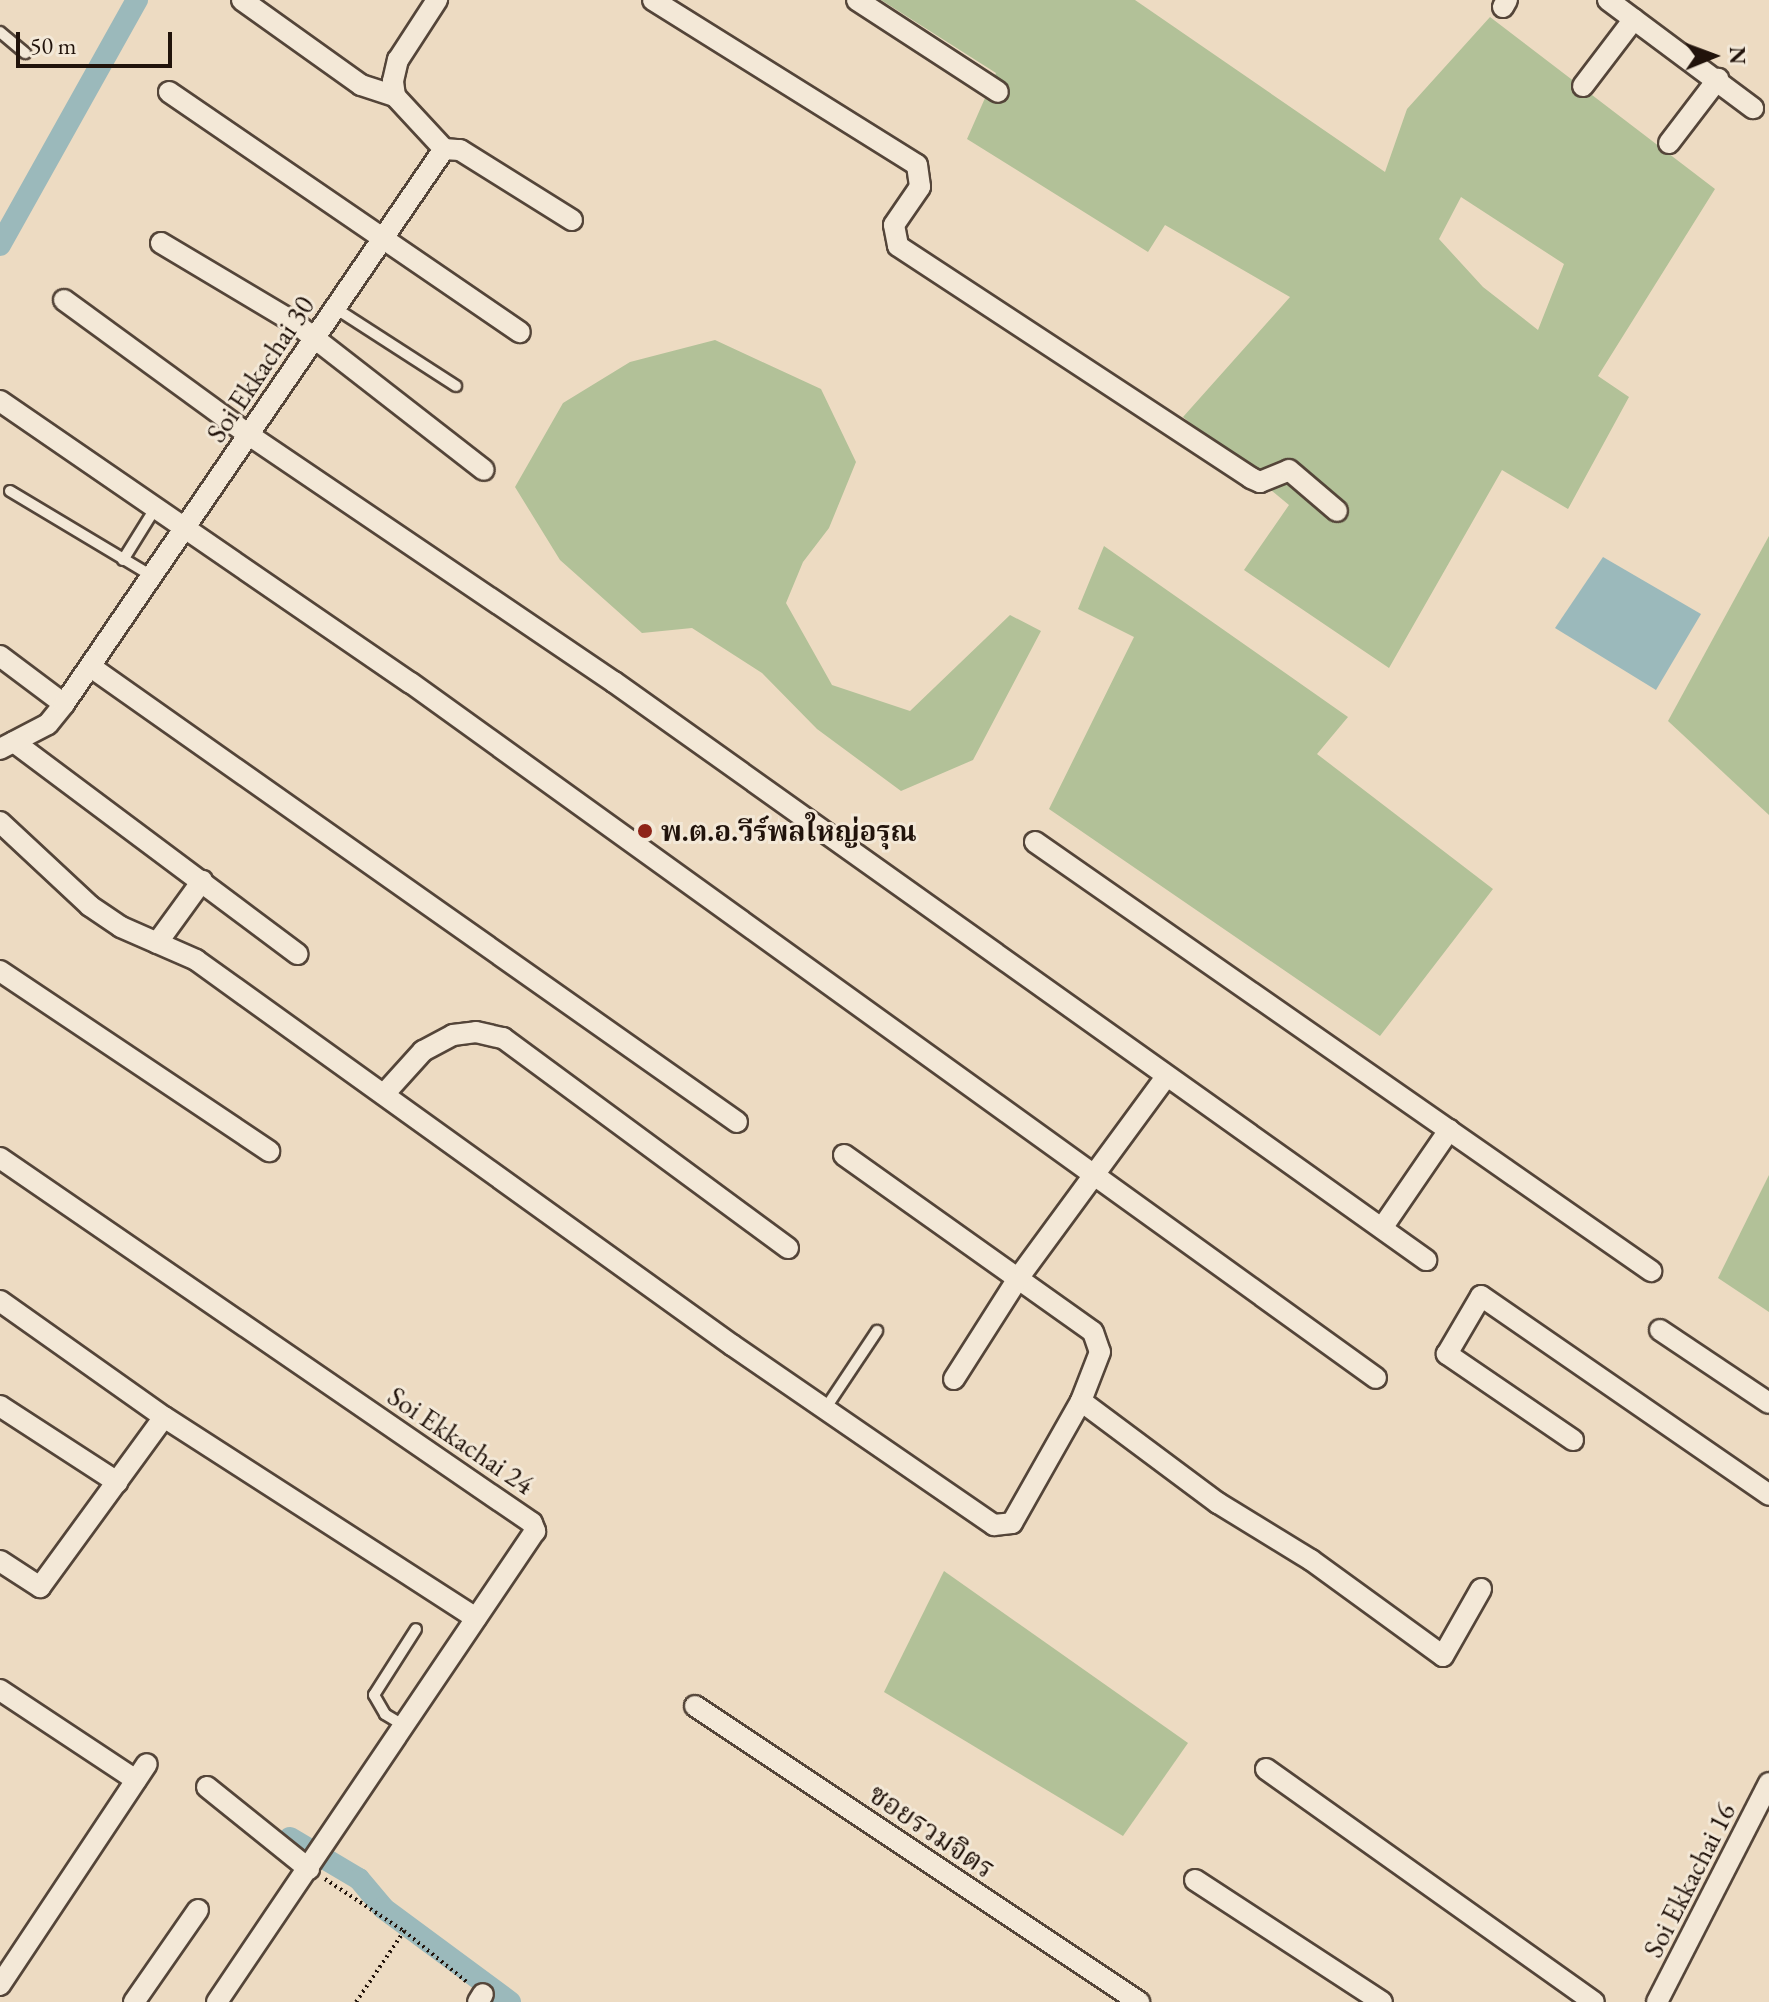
<!DOCTYPE html>
<html>
<head>
<meta charset="utf-8">
<style>
  body { margin:0 }
  #map { position:relative; width:1769px; height:2002px; overflow:hidden; background:#eddbc2; font-family:"EB Garamond","Noto Serif Thai",serif }
  div>[style] { position:absolute }
  [style*='--x'] { left:calc(var(--x)*1px); top:calc(var(--y)*1px); width:calc(var(--w)*1px); rotate:calc(var(--a)*1deg) }
  .green>* { inset:0; background:#b2c198 }
  .water>* { inset:0; background:#9bb9bb }
  .canal>* { height:22px; margin:-11px; padding:0 11px; transform-origin:11px; border-radius:11px; background:#9bb9bb }
  .path>* { height:4px; margin-top:-2px; transform-origin:0; background:repeating-linear-gradient(90deg,#21130b 0 2px,transparent 0 6px) }
  .roads { filter:drop-shadow(2px 0 #544539) drop-shadow(-2px 0 #544539) drop-shadow(0 2px #544539) drop-shadow(0 -2px #544539) }
  .lane>* { height:10px; margin:-5px; padding:0 5px; transform-origin:5px; border-radius:5px; background:#f3e8d7 }
  .street>* { height:20px; margin:-10px; padding:0 10px; transform-origin:10px; border-radius:10px; background:#f3e8d7 }
  .dots>* { width:22px; height:22px; translate:-50% -50%; box-sizing:border-box; border:4px solid #f3e8d7; border-radius:50% }
  span { translate:-50% -50%; white-space:nowrap; text-align:center; line-height:1.15; -webkit-text-stroke:6px #f3e8d7; paint-order:stroke }
  .street-label { font-size:28px; color:#21130b }
  .poi-label { font-size:28px; color:#21130b; font-weight:700 }
  .left { translate:0 -50%; text-align:left }
  .north { position:absolute; left:1673px; top:16px; width:80px; height:80px; -webkit-text-stroke:6px #f3e8d7; paint-order:stroke; rotate:89deg; font-size:22px; font-weight:700; line-height:32px; text-align:center; color:#21130b }
  .north::after { content:''; display:block; margin:auto; width:28px; height:36px; background:#21130b; clip-path:polygon(50% 0,100% 100%,50% 72%,0 100%) }
  .scale { position:absolute; left:16px; top:32px; width:156px; height:36px; box-sizing:border-box; border:4px solid #21130b; border-top:0; padding-left:10px; font-size:24px; line-height:28px; white-space:nowrap; color:#21130b; -webkit-text-stroke:6px #f3e8d7; paint-order:stroke }
</style>
</head>
<body>
<div id="map">
  <div class="green">
    <i style="clip-path:polygon(evenodd,881px 0,1135px 0,1385px 172px,1407px 109px,1490px 17px,1715px 189px,1598px 376px,1629px 397px,1568px 509px,1502px 470px,1389px 668px,1244px 570px,1289px 505px,1183px 417px,1290px 297px,1165px 225px,1148px 252px,967px 139px,996px 73px,881px 0,1461px 197px,1564px 264px,1538px 330px,1483px 287px,1439px 239px,1461px 197px)"></i>
    <i style="clip-path:polygon(715px 340px,821px 389px,856px 462px,829px 528px,803px 562px,786px 603px,832px 685px,910px 711px,1010px 615px,1041px 631px,973px 760px,901px 791px,817px 729px,762px 673px,692px 628px,642px 633px,560px 560px,515px 487px,563px 403px,630px 362px)"></i>
    <i style="clip-path:polygon(1769px 536px,1769px 815px,1668px 721px)"></i>
    <i style="clip-path:polygon(1104px 546px,1348px 717px,1317px 754px,1493px 889px,1380px 1036px,1049px 809px,1134px 637px,1078px 609px)"></i>
    <i style="clip-path:polygon(1769px 1175px,1769px 1312px,1718px 1278px)"></i>
    <i style="clip-path:polygon(944px 1571px,1188px 1743px,1123px 1836px,884px 1692px)"></i>
  </div>
  <div class="water">
    <i style="clip-path:polygon(1603px 557px,1701px 614px,1656px 690px,1555px 628px)"></i>
  </div>
  <div class="canal">
    <i style="--x:0;--y:245;--w:281;--a:-60.8"></i>
    <i style="--x:290;--y:1838;--w:80;--a:30.7"></i>
    <i style="--x:359;--y:1879;--w:38;--a:50"></i>
    <i style="--x:383;--y:1908;--w:158;--a:36.5"></i>
  </div>
  <div class="path">
    <i style="--x:325;--y:1879;--w:95;--a:33.4"></i>
    <i style="--x:404;--y:1931;--w:81;--a:39"></i>
    <i style="--x:356;--y:2002;--w:86;--a:-55.9"></i>
  </div>
  <div class="roads">
    <div class="lane">
      <i style="--x:0;--y:32;--w:33;--a:40"></i>
      <i style="--x:335;--y:308;--w:144;--a:32.8"></i>
      <i style="--x:10;--y:491;--w:165;--a:30.9"></i>
      <i style="--x:123;--y:560;--w:62;--a:-58.1"></i>
      <i style="--x:825;--y:1409;--w:94;--a:-56.3"></i>
      <i style="--x:403;--y:1725;--w:21;--a:-149"></i>
      <i style="--x:385;--y:1714;--w:22;--a:-120"></i>
      <i style="--x:374;--y:1695;--w:78;--a:-57.5"></i>
    </div>
    <div class="street">
      <i style="--x:242;--y:0;--w:146;--a:35.5"></i>
      <i style="--x:361;--y:85;--w:36;--a:18"></i>
      <i style="--x:653;--y:0;--w:311;--a:32"></i>
      <i style="--x:917;--y:165;--w:22;--a:82"></i>
      <i style="--x:920;--y:187;--w:46;--a:124.4"></i>
      <i style="--x:894;--y:225;--w:21;--a:79"></i>
      <i style="--x:898;--y:246;--w:422;--a:33.3"></i>
      <i style="--x:1251;--y:478;--w:10;--a:24"></i>
      <i style="--x:1260;--y:482;--w:31;--a:-22"></i>
      <i style="--x:1289;--y:470;--w:63;--a:40.5"></i>
      <i style="--x:857;--y:0;--w:168;--a:33.1"></i>
      <i style="--x:1608;--y:0;--w:181;--a:36.7"></i>
      <i style="--x:1503;--y:7;--w:8;--a:-60"></i>
      <i style="--x:1583;--y:86;--w:84;--a:-52.7"></i>
      <i style="--x:169;--y:92;--w:425;--a:34.4"></i>
      <i style="--x:1669;--y:143;--w:81;--a:-52.6"></i>
      <i style="--x:444;--y:149;--w:16;--a:4"></i>
      <i style="--x:460;--y:150;--w:132;--a:32"></i>
      <i style="--x:161;--y:243;--w:156;--a:30.8"></i>
      <i style="--x:295;--y:323;--w:239;--a:37.9"></i>
      <i style="--x:64;--y:300;--w:229;--a:36.1"></i>
      <i style="--x:249;--y:435;--w:441;--a:34.1"></i>
      <i style="--x:614;--y:682;--w:997;--a:35.44"></i>
      <i style="--x:0;--y:401;--w:498;--a:34.5"></i>
      <i style="--x:411;--y:683;--w:1189;--a:35.76"></i>
      <i style="--x:0;--y:656;--w:80;--a:36.9"></i>
      <i style="--x:91;--y:667;--w:790;--a:35.16"></i>
      <i style="--x:14;--y:742;--w:354;--a:36.8"></i>
      <i style="--x:0;--y:749;--w:54;--a:-27.5"></i>
      <i style="--x:48;--y:724;--w:26;--a:-51"></i>
      <i style="--x:64;--y:704;--w:673;--a:-55.6"></i>
      <i style="--x:444;--y:149;--w:72;--a:-132.8"></i>
      <i style="--x:395;--y:96;--w:15;--a:-98"></i>
      <i style="--x:393;--y:81;--w:22;--a:-77"></i>
      <i style="--x:398;--y:60;--w:72;--a:-57"></i>
      <i style="--x:0;--y:822;--w:123;--a:43"></i>
      <i style="--x:90;--y:906;--w:37;--a:34"></i>
      <i style="--x:121;--y:927;--w:82;--a:23.7"></i>
      <i style="--x:196;--y:960;--w:660;--a:35.69"></i>
      <i style="--x:732;--y:1345;--w:318;--a:34.5"></i>
      <i style="--x:994;--y:1525;--w:18;--a:-6"></i>
      <i style="--x:1012;--y:1523;--w:140;--a:-60.5"></i>
      <i style="--x:1035;--y:842;--w:751;--a:34.85"></i>
      <i style="--x:157;--y:943;--w:77;--a:-54"></i>
      <i style="--x:0;--y:971;--w:324;--a:33.8"></i>
      <i style="--x:385;--y:1093;--w:57;--a:-47.9"></i>
      <i style="--x:423;--y:1051;--w:34;--a:-28"></i>
      <i style="--x:453;--y:1035;--w:23;--a:-7"></i>
      <i style="--x:476;--y:1032;--w:28;--a:13"></i>
      <i style="--x:503;--y:1038;--w:354;--a:36.4"></i>
      <i style="--x:844;--y:1155;--w:305;--a:35.4"></i>
      <i style="--x:1093;--y:1332;--w:21;--a:71"></i>
      <i style="--x:1100;--y:1352;--w:53;--a:111.2"></i>
      <i style="--x:1081;--y:1401;--w:171;--a:36.7"></i>
      <i style="--x:1218;--y:1503;--w:109;--a:31.5"></i>
      <i style="--x:1311;--y:1560;--w:163;--a:36"></i>
      <i style="--x:1443;--y:1656;--w:77;--a:-60.4"></i>
      <i style="--x:0;--y:1158;--w:645;--a:34.45"></i>
      <i style="--x:532;--y:1523;--w:9;--a:69"></i>
      <i style="--x:535;--y:1531;--w:568;--a:124.03"></i>
      <i style="--x:1382;--y:1228;--w:119;--a:-55.6"></i>
      <i style="--x:0;--y:1301;--w:201;--a:35.3"></i>
      <i style="--x:164;--y:1417;--w:371;--a:32.8"></i>
      <i style="--x:1660;--y:1330;--w:131;--a:33.8"></i>
      <i style="--x:954;--y:1379;--w:121;--a:-57.5"></i>
      <i style="--x:1019;--y:1277;--w:248;--a:-53.7"></i>
      <i style="--x:0;--y:1406;--w:140;--a:33"></i>
      <i style="--x:1573;--y:1440;--w:153;--a:-145.7"></i>
      <i style="--x:1447;--y:1354;--w:67;--a:-59.6"></i>
      <i style="--x:1481;--y:1296;--w:350;--a:34.6"></i>
      <i style="--x:0;--y:1561;--w:48;--a:33"></i>
      <i style="--x:40;--y:1587;--w:210;--a:-53.9"></i>
      <i style="--x:0;--y:1690;--w:163;--a:33.5"></i>
      <i style="--x:695;--y:1706;--w:534;--a:33.69"></i>
      <i style="--x:1266;--y:1769;--w:402;--a:35.4"></i>
      <i style="--x:207;--y:1787;--w:131;--a:38.8"></i>
      <i style="--x:1195;--y:1880;--w:223;--a:33.1"></i>
      <i style="--x:0;--y:1985;--w:265;--a:-56.4"></i>
      <i style="--x:134;--y:2002;--w:112;--a:-55.2"></i>
      <i style="--x:478;--y:2002;--w:9;--a:-58"></i>
      <i style="--x:1657;--y:2002;--w:246;--a:-62.9"></i>
    </div>
  </div>
  <div class="dots">
    <i style="left:645px;top:831px;background:#8f2418"></i>
  </div>
  <div class="street-label">
    <span style="left:260px;top:369px;rotate:-56deg">Soi Ekkachai 30</span>
    <span style="left:461px;top:1440px;rotate:34deg">Soi Ekkachai 24</span>
    <span style="left:932px;top:1831px;rotate:34deg">ซอยรวมจิตร</span>
    <span style="left:1689px;top:1880px;rotate:-63deg">Soi Ekkachai 16</span>
  </div>
  <div class="poi-label">
    <span class="left" style="left:661px;top:831px">พ.ต.อ.วีร์พลใหญ่อรุณ</span>
  </div>
  <div class="north">N</div>
  <div class="scale">50 m</div>
</div>
</body>
</html>
